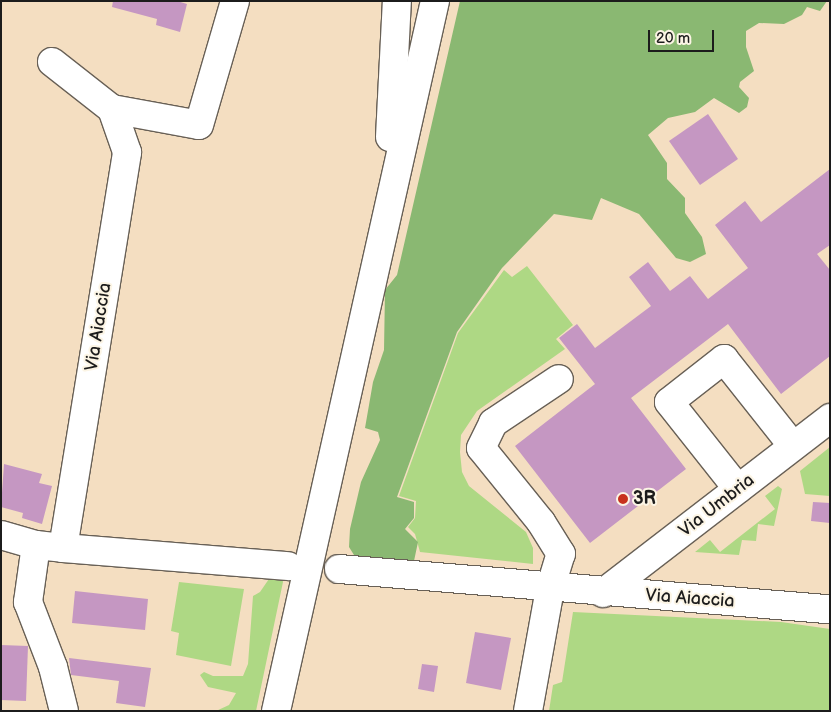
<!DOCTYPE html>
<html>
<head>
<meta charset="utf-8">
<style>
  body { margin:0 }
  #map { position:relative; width:831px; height:712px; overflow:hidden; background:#f4dec1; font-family:"Balsamiq Sans",sans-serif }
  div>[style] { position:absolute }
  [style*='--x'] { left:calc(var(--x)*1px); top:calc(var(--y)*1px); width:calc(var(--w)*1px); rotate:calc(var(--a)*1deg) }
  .green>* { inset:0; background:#aed884 }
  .forest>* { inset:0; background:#8ab872 }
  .building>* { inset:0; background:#c597c2 }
  .roads { filter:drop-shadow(1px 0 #686056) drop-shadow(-1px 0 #686056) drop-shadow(0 1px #686056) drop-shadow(0 -1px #686056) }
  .minor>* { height:28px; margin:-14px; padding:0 14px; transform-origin:14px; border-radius:14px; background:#fff }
  .highway>* { height:28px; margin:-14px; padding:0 14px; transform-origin:14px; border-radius:14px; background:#fff }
  .dots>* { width:14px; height:14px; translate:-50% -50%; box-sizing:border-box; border:2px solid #fcf5e5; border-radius:50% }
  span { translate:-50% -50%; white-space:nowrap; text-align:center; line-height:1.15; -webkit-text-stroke:4px #fcf5e5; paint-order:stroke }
  .street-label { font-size:18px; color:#1c1c1c }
  .poi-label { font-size:18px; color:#1c1c1c; font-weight:700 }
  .left { translate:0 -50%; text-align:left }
  .frame { position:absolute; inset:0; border:2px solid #1c1c1c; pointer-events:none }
  .scale { position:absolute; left:648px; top:30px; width:66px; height:22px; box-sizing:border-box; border:2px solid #1c1c1c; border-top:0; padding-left:6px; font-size:15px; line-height:18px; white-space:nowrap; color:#1c1c1c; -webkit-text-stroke:4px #fcf5e5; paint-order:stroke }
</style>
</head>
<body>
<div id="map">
  <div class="green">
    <i style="clip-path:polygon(527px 266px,573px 325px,556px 339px,565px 349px,477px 411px,461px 435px,460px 452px,462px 472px,469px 486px,526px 532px,533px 548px,533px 564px,420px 552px,415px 534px,408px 527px,415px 518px,416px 501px,399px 496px,458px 333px,504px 270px,512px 277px)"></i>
    <i style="clip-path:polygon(830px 447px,830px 496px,805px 494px,800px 471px)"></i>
    <i style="clip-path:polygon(778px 486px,782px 489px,774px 526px,758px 524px,756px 541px,742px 540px,739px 555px,695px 552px,710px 540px,720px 552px,775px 509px,765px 496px)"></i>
    <i style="clip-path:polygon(271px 576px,282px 578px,283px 582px,256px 711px,216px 711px,229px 705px,236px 693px,208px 687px,200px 675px,204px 672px,213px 676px,243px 676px,248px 664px,253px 596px,260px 592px)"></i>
    <i style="clip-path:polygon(179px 582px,244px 589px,231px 666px,176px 655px,179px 633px,171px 631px)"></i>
    <i style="clip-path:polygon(573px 612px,781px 622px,830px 629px,830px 711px,549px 711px,553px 685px,562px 682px)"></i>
  </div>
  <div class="forest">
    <i style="clip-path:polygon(460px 1px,827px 1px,820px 11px,807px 7px,802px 15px,784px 24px,759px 23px,746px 31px,746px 47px,754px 71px,740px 82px,739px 87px,749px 98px,747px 107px,739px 113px,714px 98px,695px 112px,668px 118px,648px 135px,667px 163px,667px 179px,685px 198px,685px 213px,702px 237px,706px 254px,690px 262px,676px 258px,639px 214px,601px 198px,592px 220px,554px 214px,502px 268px,457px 332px,397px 497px,414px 502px,414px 518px,405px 529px,418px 542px,414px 561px,359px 563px,349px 547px,350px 529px,361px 482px,380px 440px,378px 432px,365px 428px,373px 382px,384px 350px,385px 290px,397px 275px)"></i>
  </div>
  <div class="building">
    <i style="clip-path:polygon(113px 1px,177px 1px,187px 4px,180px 32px,156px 25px,157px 19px,112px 7px)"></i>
    <i style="clip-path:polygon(708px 114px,738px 159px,700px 185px,669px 141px)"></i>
    <i style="clip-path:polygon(830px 169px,830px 245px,817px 254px,830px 270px,830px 356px,781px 394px,728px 324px,631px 398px,686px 469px,590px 543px,515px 446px,595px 384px,559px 338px,577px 324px,595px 348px,651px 306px,629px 277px,648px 262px,670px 291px,690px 276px,708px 299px,748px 268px,715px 225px,745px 201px,761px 222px)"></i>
    <i style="clip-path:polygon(4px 464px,42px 474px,39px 483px,52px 486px,42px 524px,22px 518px,23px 513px,1px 507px)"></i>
    <i style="clip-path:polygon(813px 502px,830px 503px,830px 523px,811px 521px)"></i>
    <i style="clip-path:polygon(75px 591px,148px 599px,145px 630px,72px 623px)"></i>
    <i style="clip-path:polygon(475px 632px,511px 638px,501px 690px,466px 683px)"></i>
    <i style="clip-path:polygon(1px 645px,28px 646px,26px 701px,1px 700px)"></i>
    <i style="clip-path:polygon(69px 658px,151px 668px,145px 707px,116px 703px,119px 681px,71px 675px)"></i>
    <i style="clip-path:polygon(422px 664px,438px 666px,434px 692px,418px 689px)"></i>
  </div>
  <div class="roads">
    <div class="minor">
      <i style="--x:52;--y:62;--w:76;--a:38.1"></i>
      <i style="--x:112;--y:109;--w:88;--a:10.4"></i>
      <i style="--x:199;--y:125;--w:129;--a:-73.8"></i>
      <i style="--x:738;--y:489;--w:111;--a:-128.4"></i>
      <i style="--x:669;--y:402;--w:70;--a:-38"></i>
      <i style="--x:724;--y:359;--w:111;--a:51.6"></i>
      <i style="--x:1;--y:535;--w:36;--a:16"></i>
      <i style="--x:36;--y:545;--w:27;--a:6"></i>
      <i style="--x:63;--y:548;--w:226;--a:4.6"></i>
      <i style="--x:36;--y:545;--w:58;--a:98"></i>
      <i style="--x:28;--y:602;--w:70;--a:69"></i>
      <i style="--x:53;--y:667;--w:45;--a:76"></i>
      <i style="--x:63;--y:548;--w:401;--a:-80.8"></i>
      <i style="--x:127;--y:152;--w:46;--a:-109.2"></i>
      <i style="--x:339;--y:569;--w:493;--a:4.7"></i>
      <i style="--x:603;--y:593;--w:287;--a:-37.6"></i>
      <i style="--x:528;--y:711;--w:124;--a:-79.8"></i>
      <i style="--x:550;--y:589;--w:37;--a:-73"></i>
      <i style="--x:561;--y:554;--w:38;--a:-122"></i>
      <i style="--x:541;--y:522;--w:95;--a:-129"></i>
      <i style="--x:481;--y:448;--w:28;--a:-64"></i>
      <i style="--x:493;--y:423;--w:79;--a:-33.7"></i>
    </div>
    <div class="highway">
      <i style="--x:390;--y:137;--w:136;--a:-87.1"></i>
      <i style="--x:276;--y:711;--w:728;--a:-77.38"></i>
    </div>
  </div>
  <div class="dots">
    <i style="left:623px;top:499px;background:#c8321e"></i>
  </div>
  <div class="street-label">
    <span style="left:99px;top:327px;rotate:-81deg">Via Aiaccia</span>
    <span style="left:717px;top:506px;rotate:-38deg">Via Umbria</span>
    <span style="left:690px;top:599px;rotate:4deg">Via Aiaccia</span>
  </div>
  <div class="poi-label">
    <span class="left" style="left:633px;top:499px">3R</span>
  </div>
  <div class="frame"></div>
  <div class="scale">20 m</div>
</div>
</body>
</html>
